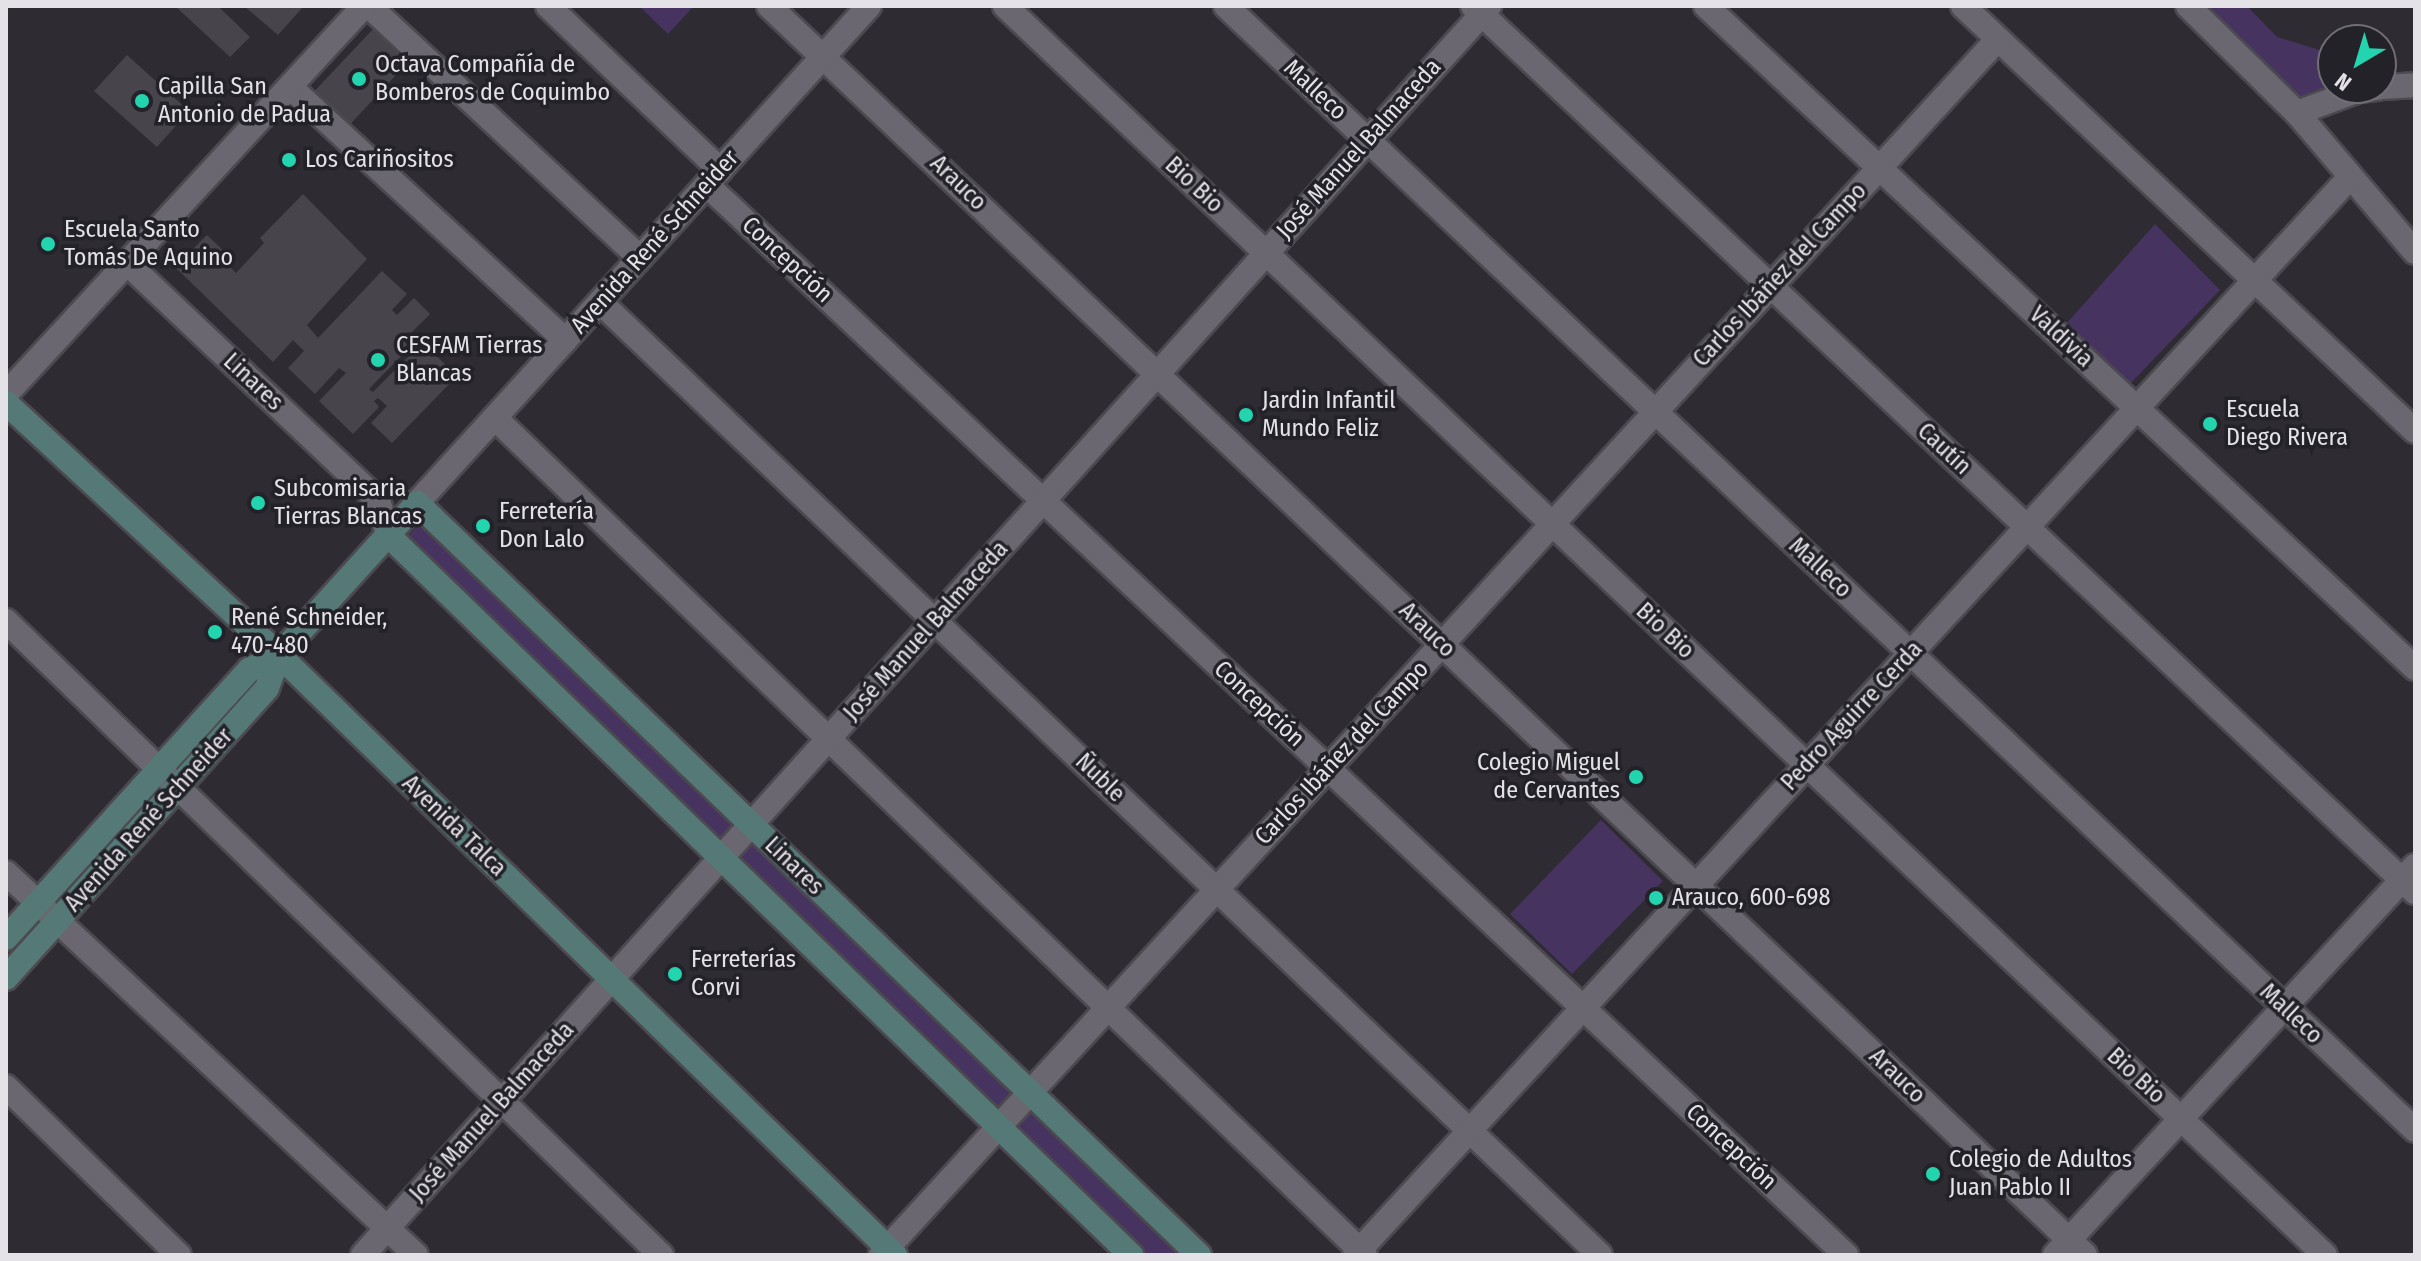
<!DOCTYPE html>
<html>
<head>
<meta charset="utf-8">
<style>
  body { margin:0 }
  #map { position:relative; width:2421px; height:1261px; overflow:hidden; background:#2e2b33; font-family:"Fira Sans Condensed",sans-serif }
  div>[style] { position:absolute }
  [style*='--x'] { left:calc(var(--x)*1px); top:calc(var(--y)*1px); width:calc(var(--w)*1px); rotate:calc(var(--a)*1deg) }
  .green>* { inset:0; background:#463360 }
  .building>* { inset:0; background:#47444c }
  .roads { filter:drop-shadow(2px 0 #4c4a50) drop-shadow(-2px 0 #4c4a50) drop-shadow(0 2px #4c4a50) drop-shadow(0 -2px #4c4a50) }
  .minor>* { height:24px; margin:-12px; padding:0 12px; transform-origin:12px; border-radius:12px; background:#6a6770 }
  .tertiary>* { height:24px; margin:-12px; padding:0 12px; transform-origin:12px; border-radius:12px; background:#6a6770 }
  .secondary>* { height:24px; margin:-12px; padding:0 12px; transform-origin:12px; border-radius:12px; background:#557977 }
  .dots>* { width:22px; height:22px; translate:-50% -50%; box-sizing:border-box; border:4px solid #242229; border-radius:50% }
  span { translate:-50% -50%; white-space:nowrap; text-align:center; line-height:1.15; -webkit-text-stroke:7px #242229; paint-order:stroke }
  .poi-label { font-size:24px; color:#e4e2e7 }
  .left { translate:0 -50%; text-align:left }
  .right { translate:-100% -50%; text-align:right }
  .street-label { font-size:24px; color:#e4e2e7 }
  .frame { position:absolute; inset:0; border:8px solid #e4e2e7; pointer-events:none }
  .north { position:absolute; left:2317px; top:24px; width:80px; height:80px; box-sizing:border-box; background:#242229; border:2px solid #716f75; border-radius:50%; rotate:218deg; font-size:22px; font-weight:700; line-height:32px; text-align:center; color:#e4e2e7 }
  .north::after { content:''; display:block; margin:auto; width:28px; height:36px; background:#23d5af; clip-path:polygon(50% 0,100% 100%,50% 72%,0 100%) }
</style>
</head>
<body>
<div id="map">
  <div class="green">
    <i style="clip-path:polygon(639px 6px,694px 6px,668px 34px)"></i>
    <i style="clip-path:polygon(2195px 6px,2247px 6px,2277px 37px,2333px 54px,2333px 88px,2298px 107px)"></i>
    <i style="clip-path:polygon(2155px 224px,2220px 290px,2129px 385px,2066px 324px)"></i>
    <i style="clip-path:polygon(421px 521px,1185px 1255px,1147px 1255px,404px 540px)"></i>
    <i style="clip-path:polygon(1601px 820px,1663px 881px,1572px 974px,1510px 914px)"></i>
  </div>
  <div class="building">
    <i style="clip-path:polygon(175px 6px,218px 6px,250px 37px,230px 57px)"></i>
    <i style="clip-path:polygon(244px 6px,304px 6px,278px 35px)"></i>
    <i style="clip-path:polygon(375px 27px,410px 60px,343px 132px,307px 99px)"></i>
    <i style="clip-path:polygon(127px 55px,189px 111px,157px 147px,94px 91px)"></i>
    <i style="clip-path:polygon(evenodd,303px 194px,367px 259px,307px 325px,318px 338px,382px 271px,407px 294px,392px 310px,397px 315px,414px 298px,430px 314px,412px 332px,457px 376px,392px 443px,371px 423px,387px 406px,378px 398px,374px 401px,379px 407px,353px 434px,319px 401px,346px 373px,339px 368px,315px 394px,288px 368px,304px 351px,293px 340px,273px 362px,175px 267px,207px 235px,230px 257px,225px 262px,236px 273px,264px 243px,260px 238px,303px 194px,406px 351px,410px 355px,373px 392px,369px 389px,406px 351px)"></i>
  </div>
  <div class="roads">
    <div class="minor">
      <i style="--x:369;--y:6;--w:370;--a:42.9"></i>
      <i style="--x:548;--y:6;--w:238;--a:43.6"></i>
      <i style="--x:769;--y:6;--w:1814;--a:43.5"></i>
      <i style="--x:1005;--y:6;--w:1817;--a:43.42"></i>
      <i style="--x:1226;--y:6;--w:1636;--a:43.39"></i>
      <i style="--x:1473;--y:6;--w:1293;--a:43.25"></i>
      <i style="--x:1963;--y:6;--w:620;--a:43.24"></i>
      <i style="--x:2188;--y:6;--w:153;--a:44.5"></i>
      <i style="--x:2297;--y:113;--w:182;--a:49.7"></i>
      <i style="--x:290;--y:87;--w:374;--a:42.6"></i>
      <i style="--x:2381;--y:87;--w:34;--a:-3"></i>
      <i style="--x:2297;--y:113;--w:66;--a:-20.4"></i>
      <i style="--x:2359;--y:90;--w:18;--a:-6"></i>
      <i style="--x:707;--y:185;--w:1563;--a:43.21"></i>
      <i style="--x:127;--y:263;--w:345;--a:43.4"></i>
      <i style="--x:378;--y:500;--w:36;--a:74"></i>
      <i style="--x:600;--y:302;--w:1381;--a:43.62"></i>
      <i style="--x:6;--y:394;--w:528;--a:-47.3"></i>
      <i style="--x:495;--y:418;--w:1207;--a:43.89"></i>
      <i style="--x:6;--y:621;--w:912;--a:44.07"></i>
      <i style="--x:6;--y:873;--w:560;--a:42.98"></i>
      <i style="--x:6;--y:1087;--w:241;--a:44.2"></i>
      <i style="--x:363;--y:1255;--w:1682;--a:-47.96"></i>
      <i style="--x:881;--y:1255;--w:1651;--a:-47.43"></i>
      <i style="--x:1355;--y:1255;--w:1467;--a:-47.29"></i>
      <i style="--x:2055;--y:1255;--w:530;--a:-47.22"></i>
    </div>
    <div class="tertiary">
      <i style="--x:1706;--y:6;--w:970;--a:43.04"></i>
      <i style="--x:417;--y:503;--w:672;--a:-47.71"></i>
    </div>
    <div class="secondary">
      <i style="--x:6;--y:403;--w:372;--a:42.7"></i>
      <i style="--x:279;--y:655;--w:860;--a:44.25"></i>
      <i style="--x:388;--y:535;--w:1035;--a:44.1"></i>
      <i style="--x:6;--y:938;--w:362;--a:-47.8"></i>
      <i style="--x:249;--y:670;--w:34;--a:-27"></i>
      <i style="--x:6;--y:978;--w:390;--a:-48"></i>
      <i style="--x:267;--y:688;--w:35;--a:-70"></i>
      <i style="--x:279;--y:655;--w:205;--a:-47.8"></i>
      <i style="--x:417;--y:503;--w:1085;--a:43.88"></i>
    </div>
  </div>
  <div class="dots">
    <i style="left:359px;top:79px;background:#23d5af"></i>
    <i style="left:142px;top:101px;background:#23d5af"></i>
    <i style="left:289px;top:160px;background:#23d5af"></i>
    <i style="left:48px;top:244px;background:#23d5af"></i>
    <i style="left:378px;top:360px;background:#23d5af"></i>
    <i style="left:1246px;top:415px;background:#23d5af"></i>
    <i style="left:2210px;top:424px;background:#23d5af"></i>
    <i style="left:258px;top:503px;background:#23d5af"></i>
    <i style="left:483px;top:526px;background:#23d5af"></i>
    <i style="left:215px;top:632px;background:#23d5af"></i>
    <i style="left:1636px;top:777px;background:#23d5af"></i>
    <i style="left:1656px;top:898px;background:#23d5af"></i>
    <i style="left:675px;top:974px;background:#23d5af"></i>
    <i style="left:1933px;top:1174px;background:#23d5af"></i>
  </div>
  <div class="poi-label">
    <span class="left" style="left:375px;top:79px">Octava Compañía de<br>Bomberos de Coquimbo</span>
    <span class="left" style="left:158px;top:101px">Capilla San<br>Antonio de Padua</span>
    <span class="left" style="left:305px;top:160px">Los Cariñositos</span>
    <span class="left" style="left:64px;top:244px">Escuela Santo<br>Tomás De Aquino</span>
    <span class="left" style="left:396px;top:360px">CESFAM Tierras<br>Blancas</span>
    <span class="left" style="left:1262px;top:415px">Jardin Infantil<br>Mundo Feliz</span>
    <span class="left" style="left:2226px;top:424px">Escuela<br>Diego Rivera</span>
    <span class="left" style="left:274px;top:503px">Subcomisaria<br>Tierras Blancas</span>
    <span class="left" style="left:499px;top:526px">Ferretería<br>Don Lalo</span>
    <span class="left" style="left:231px;top:632px">René Schneider,<br>470-480</span>
    <span class="right" style="left:1620px;top:777px">Colegio Miguel<br>de Cervantes</span>
    <span class="left" style="left:1672px;top:898px">Arauco, 600-698</span>
    <span class="left" style="left:691px;top:974px">Ferreterías<br>Corvi</span>
    <span class="left" style="left:1949px;top:1174px">Colegio de Adultos<br>Juan Pablo II</span>
  </div>
  <div class="street-label">
    <span style="left:1315px;top:90px;rotate:43deg">Malleco</span>
    <span style="left:1359px;top:149px;rotate:-48deg">José Manuel Balmaceda</span>
    <span style="left:958px;top:183px;rotate:44deg">Arauco</span>
    <span style="left:1194px;top:185px;rotate:43deg">Bio Bio</span>
    <span style="left:655px;top:242px;rotate:-48deg">Avenida René Schneider</span>
    <span style="left:787px;top:260px;rotate:43deg">Concepción</span>
    <span style="left:1780px;top:275px;rotate:-47deg">Carlos Ibáñez del Campo</span>
    <span style="left:2061px;top:337px;rotate:43deg">Valdivia</span>
    <span style="left:253px;top:382px;rotate:43deg">Linares</span>
    <span style="left:1944px;top:449px;rotate:43deg">Cautín</span>
    <span style="left:1820px;top:568px;rotate:43deg">Malleco</span>
    <span style="left:1427px;top:630px;rotate:44deg">Arauco</span>
    <span style="left:926px;top:631px;rotate:-48deg">José Manuel Balmaceda</span>
    <span style="left:1665px;top:631px;rotate:43deg">Bio Bio</span>
    <span style="left:1259px;top:704px;rotate:43deg">Concepción</span>
    <span style="left:1852px;top:716px;rotate:-47deg">Pedro Aguirre Cerda</span>
    <span style="left:1342px;top:753px;rotate:-47deg">Carlos Ibáñez del Campo</span>
    <span style="left:1100px;top:778px;rotate:44deg">Ñuble</span>
    <span style="left:149px;top:820px;rotate:-48deg">Avenida René Schneider</span>
    <span style="left:454px;top:826px;rotate:44deg">Avenida Talca</span>
    <span style="left:794px;top:866px;rotate:44deg">Linares</span>
    <span style="left:2291px;top:1014px;rotate:43deg">Malleco</span>
    <span style="left:1897px;top:1076px;rotate:44deg">Arauco</span>
    <span style="left:2136px;top:1076px;rotate:43deg">Bio Bio</span>
    <span style="left:492px;top:1112px;rotate:-48deg">José Manuel Balmaceda</span>
    <span style="left:1731px;top:1147px;rotate:43deg">Concepción</span>
  </div>
  <div class="frame"></div>
  <div class="north">N</div>
</div>
</body>
</html>
